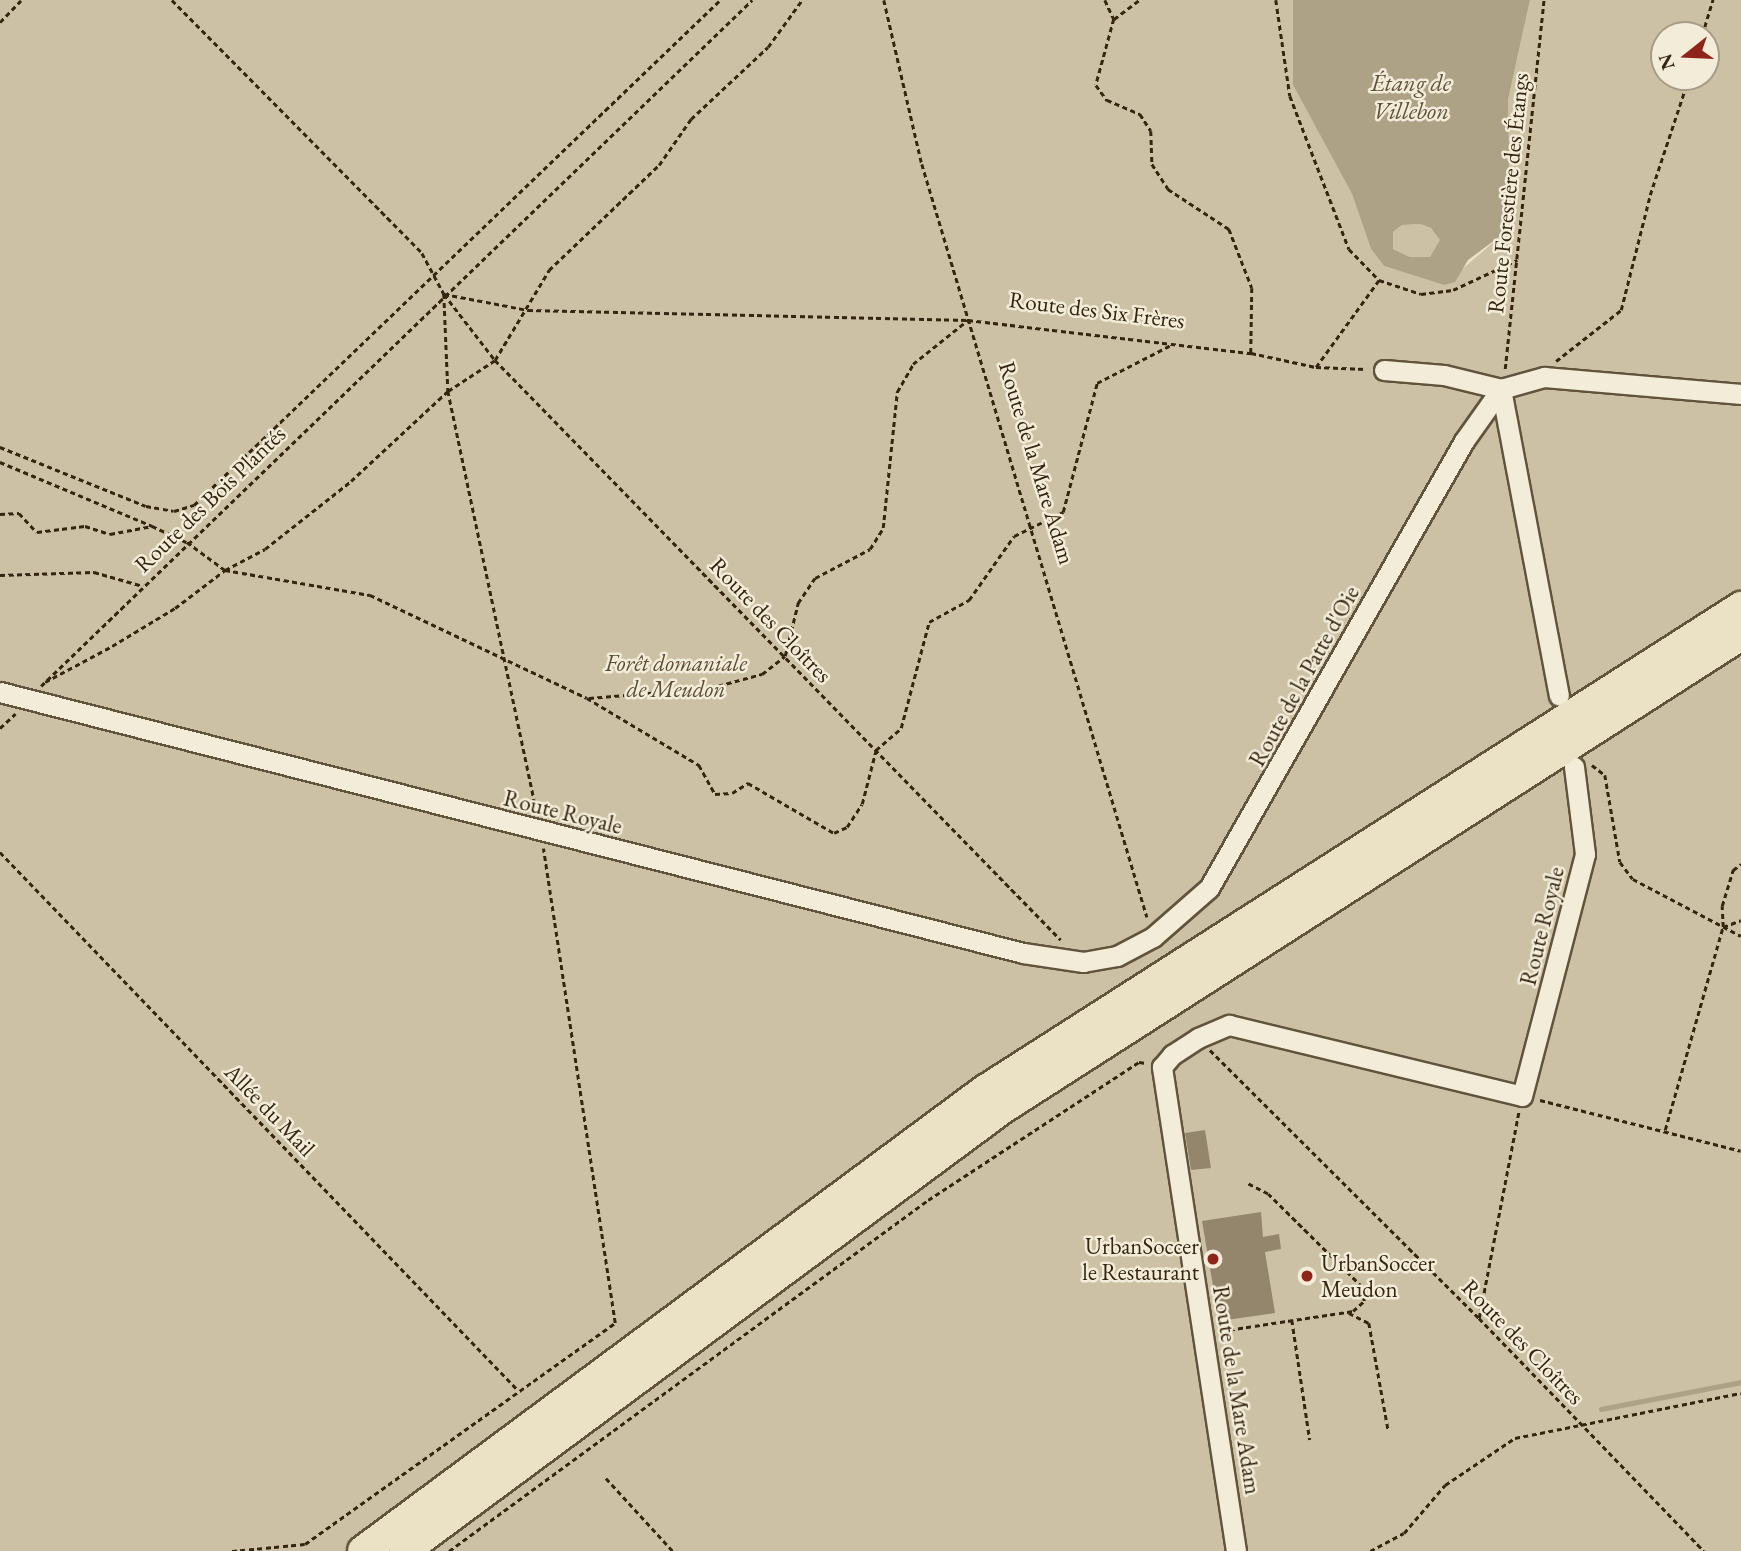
<!DOCTYPE html>
<html>
<head>
<meta charset="utf-8">
<style>
  body { margin:0 }
  #map { position:relative; width:1741px; height:1551px; overflow:hidden; background:#ebe1c4; font-family:"EB Garamond",serif }
  div>[style] { position:absolute }
  [style*='--x'] { left:calc(var(--x)*1px); top:calc(var(--y)*1px); width:calc(var(--w)*1px); rotate:calc(var(--a)*1deg) }
  .green>* { inset:0; background:#ccc1a5 }
  .water>* { inset:0; background:#ada186 }
  .stream>* { height:4.5px; margin:-2.25px; padding:0 2.25px; transform-origin:2.25px; border-radius:2.25px; background:#ada186 }
  .building>* { inset:0; background:#94866d }
  .path>* { height:2.5px; margin-top:-1.25px; transform-origin:0; background:repeating-linear-gradient(90deg,#35240f 0 5px,transparent 0 8.5px) }
  .roads { filter:drop-shadow(2px 0 #62533c) drop-shadow(-2px 0 #62533c) drop-shadow(0 2px #62533c) drop-shadow(0 -2px #62533c) }
  .minor>* { height:19px; margin:-9.5px; padding:0 9.5px; transform-origin:9.5px; border-radius:9.5px; background:#f2ecd9 }
  .highway>* { height:30px; margin:-15px; padding:0 15px; transform-origin:15px; border-radius:15px; background:#ebe1c4 }
  .dots>* { width:19px; height:19px; translate:-50% -50%; box-sizing:border-box; border:4px solid #f2ecd9; border-radius:50% }
  span { translate:-50% -50%; white-space:nowrap; text-align:center; line-height:1.15; -webkit-text-stroke:5px #f2ecd9; paint-order:stroke }
  .street-label { font-size:23px; color:#35240f }
  .park-label { font-size:23px; color:#5b4b34; font-style:italic }
  .poi-label { font-size:23px; color:#35240f }
  .right { translate:-100% -50%; text-align:right }
  .left { translate:0 -50%; text-align:left }
  .water-label { font-size:24px; color:#5f5039; font-style:italic }
  .north { position:absolute; left:1650px; top:21px; width:70px; height:70px; box-sizing:border-box; background:#f2ecd9; border:2px solid #a69c88; border-radius:50%; rotate:252deg; font-size:19px; font-weight:700; line-height:28px; text-align:center; color:#35240f }
  .north::after { content:''; display:block; margin:auto; width:24px; height:32px; background:#8f2418; clip-path:polygon(50% 0,100% 100%,50% 72%,0 100%) }
</style>
</head>
<body>
<div id="map">
  <div class="green">
    <i style="clip-path:polygon(evenodd,0 0,1293px 0,1293px 85px,1352px 194px,1371px 249px,1384px 266px,1444px 285px,1503px 234px,1510px 207px,1508px 100px,1530px 0,1741px 0,1741px 1551px,0 1551px,0 0,1664px 35px,1706px 35px,1706px 77px,1664px 77px,1664px 35px)"></i>
    <i style="clip-path:polygon(1420px 224px,1431px 228px,1441px 241px,1430px 257px,1410px 257px,1393px 249px,1393px 232px,1402px 225px)"></i>
  </div>
  <div class="water">
    <i style="clip-path:polygon(evenodd,1293px 0,1530px 0,1508px 100px,1510px 207px,1503px 234px,1468px 260px,1455px 282px,1444px 285px,1384px 266px,1371px 249px,1352px 194px,1293px 85px,1293px 0,1420px 224px,1431px 228px,1440px 240px,1430px 257px,1410px 257px,1393px 249px,1393px 232px,1402px 225px,1420px 224px)"></i>
  </div>
  <div class="stream">
    <i style="--x:1601;--y:1409;--w:143;--a:-10.9"></i>
  </div>
  <div class="building">
    <i style="clip-path:polygon(1205px 1130px,1211px 1168px,1191px 1170px,1185px 1133px)"></i>
    <i style="clip-path:polygon(1261px 1212px,1263px 1237px,1279px 1234px,1281px 1249px,1265px 1252px,1275px 1313px,1219px 1321px,1202px 1221px)"></i>
  </div>
  <div class="path">
    <i style="--x:172;--y:0;--w:356;--a:45.3"></i>
    <i style="--x:422;--y:253;--w:47;--a:61.8"></i>
    <i style="--x:444;--y:294;--w:83;--a:52.3"></i>
    <i style="--x:495;--y:360;--w:810;--a:45.7"></i>
    <i style="--x:884;--y:0;--w:168;--a:77"></i>
    <i style="--x:922;--y:164;--w:786;--a:73.36"></i>
    <i style="--x:1105;--y:0;--w:21;--a:65"></i>
    <i style="--x:1114;--y:19;--w:68;--a:105.3"></i>
    <i style="--x:1096;--y:85;--w:19;--a:54"></i>
    <i style="--x:1107;--y:100;--w:36;--a:23"></i>
    <i style="--x:1140;--y:114;--w:20;--a:57"></i>
    <i style="--x:1151;--y:131;--w:33;--a:88"></i>
    <i style="--x:1152;--y:164;--w:30;--a:57"></i>
    <i style="--x:1168;--y:189;--w:73;--a:33.3"></i>
    <i style="--x:1229;--y:229;--w:63;--a:68.7"></i>
    <i style="--x:1252;--y:288;--w:65;--a:90.9"></i>
    <i style="--x:1276;--y:0;--w:97;--a:81.7"></i>
    <i style="--x:1290;--y:96;--w:164;--a:68.9"></i>
    <i style="--x:1349;--y:249;--w:43;--a:45.9"></i>
    <i style="--x:1379;--y:280;--w:44;--a:18.4"></i>
    <i style="--x:1421;--y:294;--w:32;--a:-7"></i>
    <i style="--x:1453;--y:290;--w:71;--a:-25.1"></i>
    <i style="--x:1114;--y:19;--w:31;--a:-37"></i>
    <i style="--x:0;--y:22;--w:30;--a:-46"></i>
    <i style="--x:1702;--y:35;--w:37;--a:-73"></i>
    <i style="--x:444;--y:294;--w:97;--a:87.6"></i>
    <i style="--x:448;--y:391;--w:428;--a:78.1"></i>
    <i style="--x:444;--y:294;--w:86;--a:10.8"></i>
    <i style="--x:528;--y:310;--w:440;--a:1.3"></i>
    <i style="--x:968;--y:320;--w:285;--a:6.7"></i>
    <i style="--x:1251;--y:353;--w:66;--a:12.2"></i>
    <i style="--x:1316;--y:367;--w:50;--a:2.3"></i>
    <i style="--x:1556;--y:361;--w:83;--a:-38.1"></i>
    <i style="--x:1621;--y:310;--w:119;--a:-75.8"></i>
    <i style="--x:1650;--y:195;--w:124;--a:-71.7"></i>
    <i style="--x:1316;--y:367;--w:107;--a:-54.1"></i>
    <i style="--x:1505;--y:369;--w:371;--a:-84"></i>
    <i style="--x:0;--y:447;--w:157;--a:22"></i>
    <i style="--x:146;--y:506;--w:28;--a:10"></i>
    <i style="--x:174;--y:511;--w:21;--a:-17"></i>
    <i style="--x:194;--y:505;--w:729;--a:-43.83"></i>
    <i style="--x:0;--y:462;--w:165;--a:22.8"></i>
    <i style="--x:152;--y:526;--w:38;--a:25"></i>
    <i style="--x:187;--y:542;--w:47;--a:36.4"></i>
    <i style="--x:225;--y:570;--w:147;--a:9.8"></i>
    <i style="--x:370;--y:595;--w:240;--a:25.4"></i>
    <i style="--x:587;--y:698;--w:131;--a:30.9"></i>
    <i style="--x:699;--y:765;--w:33;--a:61"></i>
    <i style="--x:715;--y:794;--w:17;--a:-3"></i>
    <i style="--x:732;--y:793;--w:19;--a:-32"></i>
    <i style="--x:748;--y:783;--w:99;--a:30.2"></i>
    <i style="--x:834;--y:833;--w:14;--a:-25"></i>
    <i style="--x:847;--y:827;--w:27;--a:-57"></i>
    <i style="--x:862;--y:804;--w:56;--a:-75.5"></i>
    <i style="--x:876;--y:750;--w:33;--a:-41"></i>
    <i style="--x:901;--y:728;--w:110;--a:-75.2"></i>
    <i style="--x:929;--y:622;--w:46;--a:-28.8"></i>
    <i style="--x:969;--y:600;--w:78;--a:-54.9"></i>
    <i style="--x:1014;--y:536;--w:55;--a:-26.1"></i>
    <i style="--x:1063;--y:512;--w:133;--a:-75.2"></i>
    <i style="--x:1097;--y:383;--w:85;--a:-27.2"></i>
    <i style="--x:0;--y:514;--w:19;--a:-3"></i>
    <i style="--x:19;--y:513;--w:26;--a:47"></i>
    <i style="--x:37;--y:532;--w:48;--a:-7.1"></i>
    <i style="--x:85;--y:526;--w:26;--a:18"></i>
    <i style="--x:110;--y:534;--w:43;--a:-10.8"></i>
    <i style="--x:0;--y:575;--w:94;--a:-1.8"></i>
    <i style="--x:94;--y:572;--w:51;--a:15.9"></i>
    <i style="--x:45;--y:682;--w:76;--a:-28.2"></i>
    <i style="--x:112;--y:646;--w:74;--a:-31.1"></i>
    <i style="--x:175;--y:608;--w:63;--a:-37.2"></i>
    <i style="--x:225;--y:570;--w:45;--a:-27.7"></i>
    <i style="--x:265;--y:549;--w:110;--a:-38.3"></i>
    <i style="--x:351;--y:481;--w:132;--a:-42.9"></i>
    <i style="--x:448;--y:391;--w:56;--a:-33.4"></i>
    <i style="--x:495;--y:360;--w:105;--a:-59"></i>
    <i style="--x:549;--y:270;--w:152;--a:-43.7"></i>
    <i style="--x:659;--y:165;--w:56;--a:-55.2"></i>
    <i style="--x:691;--y:119;--w:105;--a:-43.1"></i>
    <i style="--x:768;--y:47;--w:58;--a:-54.1"></i>
    <i style="--x:41;--y:686;--w:988;--a:-43.97"></i>
    <i style="--x:589;--y:698;--w:121;--a:-4.7"></i>
    <i style="--x:710;--y:688;--w:54;--a:-15.1"></i>
    <i style="--x:762;--y:674;--w:29;--a:-38"></i>
    <i style="--x:785;--y:656;--w:55;--a:-76.2"></i>
    <i style="--x:798;--y:603;--w:30;--a:-56"></i>
    <i style="--x:815;--y:578;--w:62;--a:-27.8"></i>
    <i style="--x:870;--y:549;--w:25;--a:-58"></i>
    <i style="--x:883;--y:528;--w:137;--a:-84.1"></i>
    <i style="--x:897;--y:392;--w:32;--a:-60"></i>
    <i style="--x:913;--y:364;--w:70;--a:-38.7"></i>
    <i style="--x:0;--y:728;--w:21;--a:-43"></i>
    <i style="--x:1592;--y:765;--w:16;--a:38"></i>
    <i style="--x:1605;--y:775;--w:88;--a:80.2"></i>
    <i style="--x:1620;--y:862;--w:21;--a:53"></i>
    <i style="--x:1633;--y:879;--w:122;--a:27.8"></i>
    <i style="--x:0;--y:852;--w:745;--a:46.09"></i>
    <i style="--x:1723;--y:927;--w:19;--a:-21"></i>
    <i style="--x:1210;--y:1050;--w:380;--a:44.9"></i>
    <i style="--x:1479;--y:1318;--w:324;--a:46"></i>
    <i style="--x:1540;--y:1100;--w:207;--a:14.2"></i>
    <i style="--x:1665;--y:1130;--w:211;--a:-74.1"></i>
    <i style="--x:1723;--y:927;--w:21;--a:-93"></i>
    <i style="--x:1722;--y:906;--w:38;--a:-73"></i>
    <i style="--x:1733;--y:870;--w:10;--a:-37"></i>
    <i style="--x:1349;--y:1313;--w:22;--a:27"></i>
    <i style="--x:1369;--y:1323;--w:108;--a:79.8"></i>
    <i style="--x:1479;--y:1318;--w:211;--a:-79.1"></i>
    <i style="--x:1292;--y:1320;--w:121;--a:81.5"></i>
    <i style="--x:1221;--y:1331;--w:134;--a:-8.6"></i>
    <i style="--x:1353;--y:1311;--w:15;--a:-42"></i>
    <i style="--x:1364;--y:1301;--w:14;--a:-98"></i>
    <i style="--x:1362;--y:1287;--w:132;--a:-135.3"></i>
    <i style="--x:1268;--y:1194;--w:25;--a:-153"></i>
    <i style="--x:606;--y:1478;--w:99;--a:47.5"></i>
    <i style="--x:232;--y:1551;--w:73;--a:-5.5"></i>
    <i style="--x:305;--y:1544;--w:381;--a:-35.5"></i>
    <i style="--x:615;--y:1323;--w:480;--a:-98.6"></i>
    <i style="--x:449;--y:1551;--w:594;--a:-36.23"></i>
    <i style="--x:928;--y:1200;--w:252;--a:-33.2"></i>
    <i style="--x:1139;--y:1062;--w:7;--a:8"></i>
    <i style="--x:1370;--y:1551;--w:38;--a:-28"></i>
    <i style="--x:1404;--y:1533;--w:63;--a:-49.5"></i>
    <i style="--x:1445;--y:1485;--w:84;--a:-33.9"></i>
    <i style="--x:1515;--y:1438;--w:230;--a:-11.3"></i>
  </div>
  <div class="roads">
    <div class="minor">
      <i style="--x:1384;--y:370;--w:60;--a:4.8"></i>
      <i style="--x:1444;--y:375;--w:59;--a:13.8"></i>
      <i style="--x:1501;--y:389;--w:45;--a:-15.6"></i>
      <i style="--x:1544;--y:377;--w:198;--a:4.9"></i>
      <i style="--x:1501;--y:389;--w:312;--a:79.3"></i>
      <i style="--x:0;--y:692;--w:1056;--a:14.31"></i>
      <i style="--x:1023;--y:953;--w:61;--a:8.5"></i>
      <i style="--x:1083;--y:962;--w:35;--a:-10"></i>
      <i style="--x:1117;--y:956;--w:41;--a:-27.8"></i>
      <i style="--x:1153;--y:937;--w:74;--a:-41.2"></i>
      <i style="--x:1209;--y:888;--w:515;--a:-60.3"></i>
      <i style="--x:1464;--y:441;--w:64;--a:-54.6"></i>
      <i style="--x:1236;--y:1551;--w:490;--a:-98.7"></i>
      <i style="--x:1162;--y:1067;--w:16;--a:-50"></i>
      <i style="--x:1172;--y:1055;--w:31;--a:-33"></i>
      <i style="--x:1198;--y:1038;--w:34;--a:-23"></i>
      <i style="--x:1229;--y:1025;--w:301;--a:13.6"></i>
      <i style="--x:1522;--y:1096;--w:250;--a:-75.4"></i>
      <i style="--x:1585;--y:854;--w:88;--a:-97.2"></i>
    </div>
    <div class="highway">
      <i style="--x:363;--y:1551;--w:773;--a:-36.53"></i>
      <i style="--x:984;--y:1091;--w:899;--a:-32.59"></i>
      <i style="--x:404;--y:1551;--w:745;--a:-36.49"></i>
      <i style="--x:1003;--y:1108;--w:877;--a:-32.66"></i>
    </div>
  </div>
  <div class="dots">
    <i style="left:1213px;top:1259px;background:#8f2418"></i>
    <i style="left:1307px;top:1276px;background:#8f2418"></i>
  </div>
  <div class="street-label">
    <span style="left:1508px;top:193px;rotate:-84deg">Route Forestière des Étangs</span>
    <span style="left:1097px;top:310px;rotate:7deg">Route des Six Frères</span>
    <span style="left:1037px;top:463px;rotate:73deg">Route de la Mare Adam</span>
    <span style="left:210px;top:499px;rotate:-44deg">Route des Bois Plantés</span>
    <span style="left:771px;top:620px;rotate:46deg">Route des Cloîtres</span>
    <span style="left:1304px;top:676px;rotate:-61deg">Route de la Patte d'Oie</span>
    <span style="left:563px;top:812px;rotate:14deg">Route Royale</span>
    <span style="left:1542px;top:926px;rotate:-76deg">Route Royale</span>
    <span style="left:270px;top:1110px;rotate:46deg">Allée du Mail</span>
    <span style="left:1523px;top:1342px;rotate:46deg">Route des Cloîtres</span>
    <span style="left:1237px;top:1390px;rotate:81deg">Route de la Mare Adam</span>
  </div>
  <div class="park-label">
    <span style="left:676px;top:676px">Forêt domaniale<br>de Meudon</span>
  </div>
  <div class="poi-label">
    <span class="right" style="left:1199px;top:1259px">UrbanSoccer<br>le Restaurant</span>
    <span class="left" style="left:1321px;top:1276px">UrbanSoccer<br>Meudon</span>
  </div>
  <div class="water-label">
    <span style="left:1411px;top:97px">Étang de<br>Villebon</span>
  </div>
  <div class="north">N</div>
</div>
</body>
</html>
